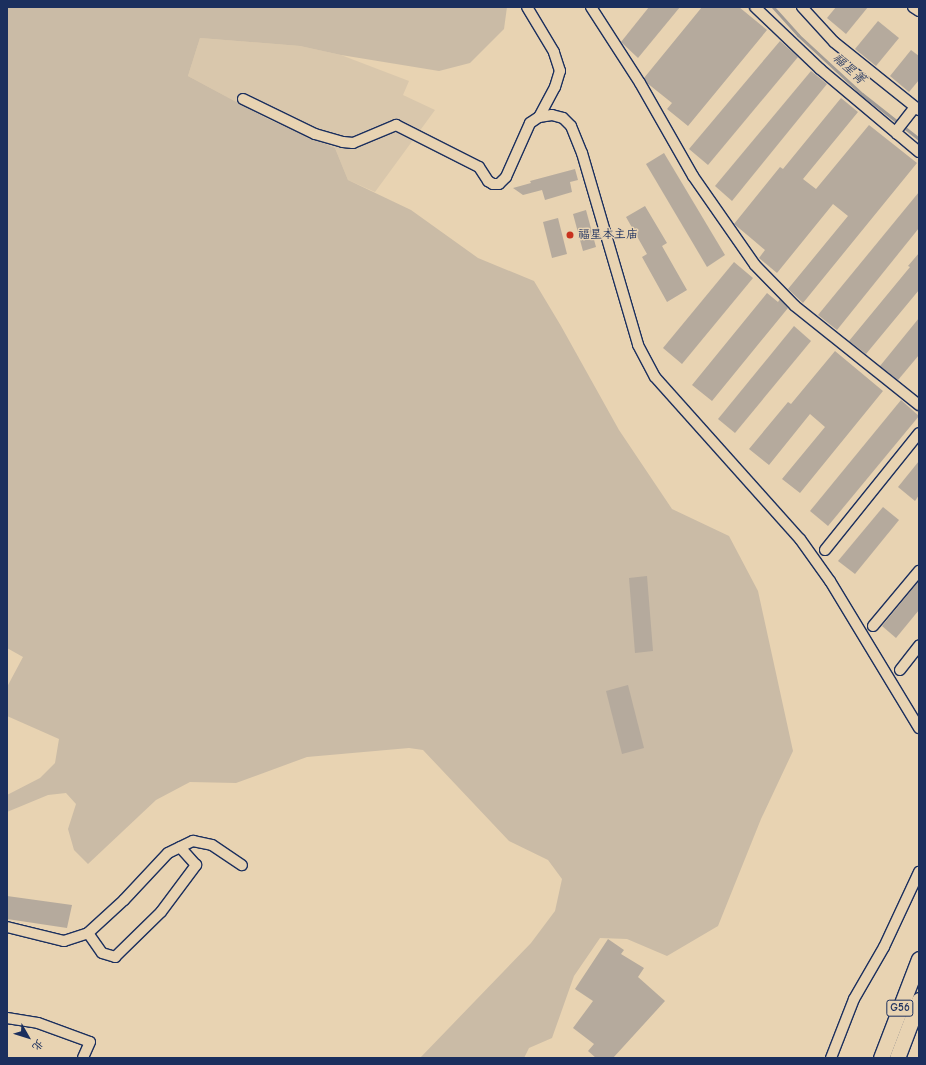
<!DOCTYPE html>
<html>
<head>
<meta charset="utf-8">
<style>
  body { margin:0 }
  #map { position:relative; width:926px; height:1065px; overflow:hidden; background:#e8d3b2; font-family:"Comic Neue","LXGW WenKai TC",sans-serif }
  div>[style] { position:absolute }
  [style*='--x'] { left:calc(var(--x)*1px); top:calc(var(--y)*1px); width:calc(var(--w)*1px); rotate:calc(var(--a)*1deg) }
  .built>* { inset:0; background:#d9c7ac }
  .green>* { inset:0; background:#cabba6 }
  .stream>* { height:3px; margin:-1.5px; padding:0 1.5px; transform-origin:1.5px; border-radius:1.5px; background:#a19b95 }
  .building>* { inset:0; background:#b5aa9d }
  .roads { filter:drop-shadow(1px 0 #1b2f5e) drop-shadow(-1px 0 #1b2f5e) drop-shadow(0 1px #1b2f5e) drop-shadow(0 -1px #1b2f5e) }
  .minor>* { height:10px; margin:-5px; padding:0 5px; transform-origin:5px; border-radius:5px; background:#e8d3b2 }
  .highway>* { height:15px; margin:-7.5px; padding:0 7.5px; transform-origin:7.5px; border-radius:7.5px; background:#e8d3b2 }
  .dots>* { width:11px; height:11px; translate:-50% -50%; box-sizing:border-box; border:2px solid #e8d3b2; border-radius:50% }
  span { translate:-50% -50%; white-space:nowrap; text-align:center; line-height:1.15; -webkit-text-stroke:3px #e8d3b2; paint-order:stroke }
  .shield-label span { padding:1px 3px; background:#e8d3b2; border:1px solid; border-radius:3px; -webkit-text-stroke-width:0 }
  .shield-label { font-size:11px; color:#1b2f5e; font-weight:700 }
  .poi-label { font-size:12px; color:#1b2f5e }
  .left { translate:0 -50%; text-align:left }
  .water-label { font-size:13px; color:#364569; font-style:italic }
  .frame { position:absolute; inset:0; border:8px solid #1b2f5e; pointer-events:none }
  .north { position:absolute; left:8px; top:1017px; width:40px; height:40px; -webkit-text-stroke:3px #e8d3b2; paint-order:stroke; rotate:129deg; font-size:11px; font-weight:700; line-height:16px; text-align:center; color:#1b2f5e }
  .north::after { content:''; display:block; margin:auto; width:14px; height:18px; background:#1b2f5e; clip-path:polygon(50% 0,100% 100%,50% 72%,0 100%) }
</style>
</head>
<body>
<div id="map">
  <div class="built">
    <i style="clip-path:polygon(200px 38px,300px 46px,341px 55px,409px 81px,403px 95px,435px 110px,375px 192px,348px 180px,335px 148px,268px 119px,188px 76px)"></i>
  </div>
  <div class="green">
    <i style="clip-path:polygon(7px 7px,507px 7px,504px 29px,470px 63px,439px 71px,341px 55px,300px 46px,200px 38px,188px 76px,268px 119px,335px 148px,348px 180px,411px 210px,478px 258px,534px 281px,561px 326px,619px 430px,672px 509px,729px 536px,758px 591px,793px 751px,761px 819px,718px 926px,667px 956px,627px 939px,600px 938px,574px 976px,552px 1038px,529px 1048px,524px 1058px,420px 1058px,531px 943px,555px 911px,562px 879px,548px 860px,509px 841px,423px 750px,409px 748px,307px 757px,236px 783px,190px 782px,156px 800px,88px 864px,74px 850px,68px 829px,76px 804px,66px 793px,48px 795px,7px 812px,7px 795px,40px 778px,55px 763px,59px 739px,7px 716px,7px 687px,23px 657px,7px 648px)"></i>
  </div>
  <div class="stream">
    <i style="--x:773;--y:7;--w:38;--a:48"></i>
    <i style="--x:798;--y:35;--w:87;--a:42.7"></i>
    <i style="--x:862;--y:94;--w:73;--a:38.3"></i>
  </div>
  <div class="building">
    <i style="clip-path:polygon(649px 7px,680px 7px,638px 58px,621px 42px)"></i>
    <i style="clip-path:polygon(702px 7px,739px 7px,767px 30px,688px 126px,667px 109px,672px 103px,647px 83px,644px 78px)"></i>
    <i style="clip-path:polygon(836px 7px,868px 7px,846px 34px,827px 18px)"></i>
    <i style="clip-path:polygon(878px 21px,899px 38px,876px 66px,855px 49px)"></i>
    <i style="clip-path:polygon(780px 41px,798px 57px,708px 165px,689px 149px)"></i>
    <i style="clip-path:polygon(911px 50px,919px 56px,919px 80px,909px 92px,890px 76px)"></i>
    <i style="clip-path:polygon(811px 71px,827px 84px,732px 201px,715px 186px)"></i>
    <i style="clip-path:polygon(841px 98px,858px 112px,803px 179px,816px 189px,869px 125px,917px 163px,803px 303px,788px 289px,848px 216px,833px 204px,777px 273px,759px 258px,765px 250px,752px 239px,754px 237px,752px 239px,734px 224px,780px 167px,783px 169px)"></i>
    <i style="clip-path:polygon(664px 153px,725px 255px,707px 267px,646px 164px)"></i>
    <i style="clip-path:polygon(575px 169px,578px 180px,570px 182px,572px 192px,545px 200px,542px 190px,523px 195px,513px 188px,531px 183px,530px 181px)"></i>
    <i style="clip-path:polygon(919px 192px,919px 228px,837px 330px,818px 315px)"></i>
    <i style="clip-path:polygon(645px 206px,667px 243px,662px 246px,687px 290px,667px 302px,642px 257px,647px 254px,626px 217px)"></i>
    <i style="clip-path:polygon(586px 210px,596px 247px,583px 251px,573px 214px)"></i>
    <i style="clip-path:polygon(558px 218px,567px 254px,552px 258px,543px 222px)"></i>
    <i style="clip-path:polygon(919px 253px,919px 290px,866px 354px,849px 341px,910px 267px,908px 266px)"></i>
    <i style="clip-path:polygon(734px 262px,753px 278px,682px 364px,663px 348px)"></i>
    <i style="clip-path:polygon(767px 293px,778px 302px,780px 299px,788px 308px,712px 401px,692px 385px)"></i>
    <i style="clip-path:polygon(919px 318px,919px 355px,898px 380px,880px 366px)"></i>
    <i style="clip-path:polygon(794px 326px,811px 341px,735px 433px,718px 419px)"></i>
    <i style="clip-path:polygon(835px 351px,883px 391px,800px 493px,782px 479px,825px 427px,810px 414px,769px 465px,749px 449px,788px 402px,791px 404px)"></i>
    <i style="clip-path:polygon(901px 400px,919px 416px,828px 526px,810px 511px)"></i>
    <i style="clip-path:polygon(919px 461px,919px 495px,915px 501px,898px 487px)"></i>
    <i style="clip-path:polygon(883px 507px,899px 520px,855px 574px,838px 561px)"></i>
    <i style="clip-path:polygon(647px 576px,653px 651px,635px 653px,629px 578px)"></i>
    <i style="clip-path:polygon(919px 581px,919px 610px,896px 638px,882px 626px)"></i>
    <i style="clip-path:polygon(628px 685px,644px 748px,622px 754px,606px 691px)"></i>
    <i style="clip-path:polygon(7px 896px,72px 905px,67px 928px,7px 919px)"></i>
    <i style="clip-path:polygon(608px 939px,624px 950px,621px 954px,644px 968px,638px 977px,665px 1001px,613px 1058px,596px 1058px,588px 1051px,594px 1044px,573px 1028px,593px 1001px,575px 989px)"></i>
  </div>
  <div class="roads">
    <div class="minor">
      <i style="--x:591;--y:7;--w:90;--a:57.2"></i>
      <i style="--x:640;--y:83;--w:107;--a:60.3"></i>
      <i style="--x:693;--y:176;--w:108;--a:55.1"></i>
      <i style="--x:755;--y:265;--w:57;--a:45.7"></i>
      <i style="--x:795;--y:306;--w:159;--a:38.6"></i>
      <i style="--x:755;--y:7;--w:90;--a:43.6"></i>
      <i style="--x:820;--y:69;--w:129;--a:40"></i>
      <i style="--x:802;--y:7;--w:47;--a:47.6"></i>
      <i style="--x:834;--y:42;--w:109;--a:38.7"></i>
      <i style="--x:913;--y:7;--w:7;--a:34"></i>
      <i style="--x:243;--y:99;--w:80;--a:25.9"></i>
      <i style="--x:315;--y:134;--w:29;--a:16"></i>
      <i style="--x:343;--y:142;--w:10;--a:6"></i>
      <i style="--x:353;--y:143;--w:47;--a:-22.7"></i>
      <i style="--x:396;--y:125;--w:93;--a:26.8"></i>
      <i style="--x:479;--y:167;--w:17;--a:57"></i>
      <i style="--x:488;--y:181;--w:6;--a:31"></i>
      <i style="--x:493;--y:184;--w:6;--a:0"></i>
      <i style="--x:499;--y:184;--w:10;--a:-45"></i>
      <i style="--x:506;--y:177;--w:59;--a:-66"></i>
      <i style="--x:530;--y:123;--w:11;--a:-34"></i>
      <i style="--x:539;--y:117;--w:34;--a:-62"></i>
      <i style="--x:555;--y:87;--w:17;--a:-73"></i>
      <i style="--x:560;--y:71;--w:20;--a:-108"></i>
      <i style="--x:554;--y:52;--w:52;--a:-121"></i>
      <i style="--x:539;--y:117;--w:13;--a:-9"></i>
      <i style="--x:552;--y:115;--w:11;--a:15"></i>
      <i style="--x:563;--y:118;--w:11;--a:45"></i>
      <i style="--x:571;--y:126;--w:29;--a:68"></i>
      <i style="--x:582;--y:153;--w:200;--a:73.7"></i>
      <i style="--x:638;--y:345;--w:36;--a:62"></i>
      <i style="--x:655;--y:377;--w:217;--a:48.2"></i>
      <i style="--x:800;--y:539;--w:52;--a:54.5"></i>
      <i style="--x:830;--y:581;--w:172;--a:58.8"></i>
      <i style="--x:897;--y:134;--w:4;--a:-90"></i>
      <i style="--x:897;--y:130;--w:29;--a:-52"></i>
      <i style="--x:825;--y:550;--w:150;--a:-51.2"></i>
      <i style="--x:873;--y:626;--w:72;--a:-50.1"></i>
      <i style="--x:900;--y:670;--w:31;--a:-52"></i>
      <i style="--x:7;--y:927;--w:59;--a:13.8"></i>
      <i style="--x:64;--y:941;--w:25;--a:-18"></i>
      <i style="--x:88;--y:933;--w:49;--a:-42.5"></i>
      <i style="--x:124;--y:900;--w:64;--a:-46.9"></i>
      <i style="--x:168;--y:853;--w:28;--a:-26"></i>
      <i style="--x:193;--y:841;--w:19;--a:12"></i>
      <i style="--x:212;--y:845;--w:36;--a:34"></i>
      <i style="--x:88;--y:933;--w:24;--a:55"></i>
      <i style="--x:102;--y:953;--w:14;--a:17"></i>
      <i style="--x:115;--y:957;--w:64;--a:-44.4"></i>
      <i style="--x:161;--y:912;--w:59;--a:-53.3"></i>
      <i style="--x:196;--y:865;--w:24;--a:-132"></i>
      <i style="--x:7;--y:1018;--w:31;--a:9"></i>
      <i style="--x:38;--y:1023;--w:55;--a:20.1"></i>
      <i style="--x:90;--y:1042;--w:17;--a:114"></i>
      <i style="--x:831;--y:1058;--w:63;--a:-68.7"></i>
      <i style="--x:854;--y:999;--w:60;--a:-60"></i>
      <i style="--x:884;--y:947;--w:83;--a:-65"></i>
    </div>
    <div class="highway">
      <i style="--x:881;--y:1058;--w:106;--a:-69"></i>
      <i style="--x:897;--y:1058;--w:62;--a:-69.2"></i>
    </div>
  </div>
  <div class="dots">
    <i style="left:570px;top:235px;background:#c8321e"></i>
  </div>
  <div class="shield-label">
    <span style="left:900px;top:1008px">G56</span>
  </div>
  <div class="poi-label">
    <span class="left" style="left:578px;top:235px">福星本主庙</span>
  </div>
  <div class="water-label">
    <span style="left:849px;top:69px;rotate:42deg">福星箐</span>
  </div>
  <div class="frame"></div>
  <div class="north">北</div>
</div>
</body>
</html>
